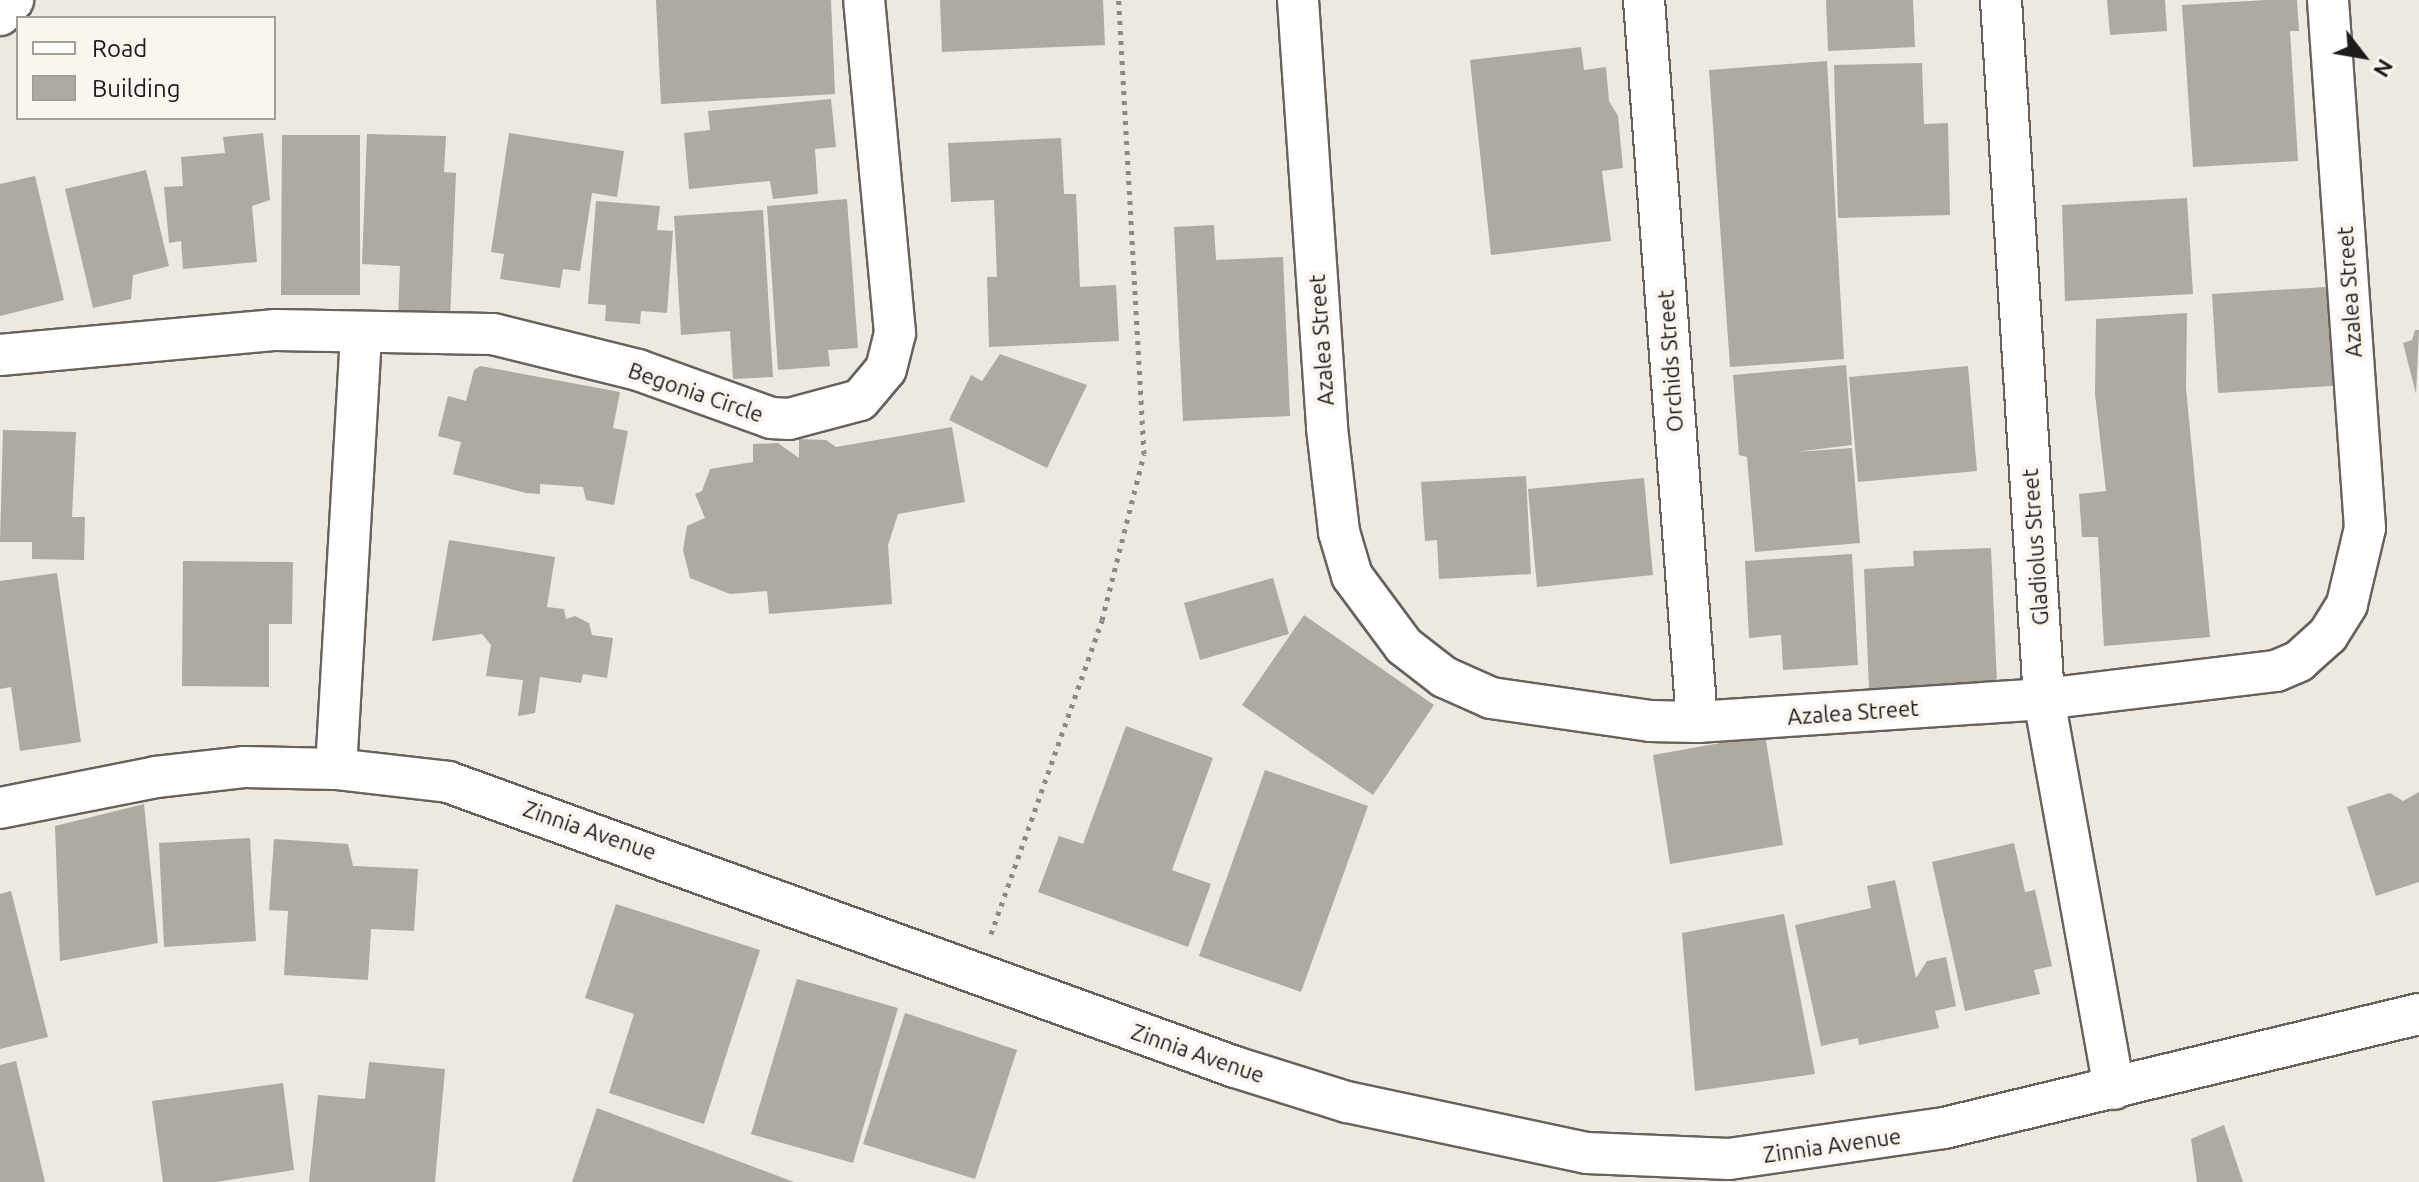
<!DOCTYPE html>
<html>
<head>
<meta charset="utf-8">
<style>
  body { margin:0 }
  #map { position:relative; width:2419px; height:1182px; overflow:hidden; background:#ede8e1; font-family:Ubuntu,sans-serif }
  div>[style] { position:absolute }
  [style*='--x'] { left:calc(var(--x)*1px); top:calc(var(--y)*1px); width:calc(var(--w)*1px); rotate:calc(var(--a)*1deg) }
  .building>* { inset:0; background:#aea9a3 }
  .path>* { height:5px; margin-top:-2.5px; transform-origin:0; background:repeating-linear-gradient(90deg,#8c8884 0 4px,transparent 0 10px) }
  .roads { filter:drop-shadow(2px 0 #67625c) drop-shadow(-2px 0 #67625c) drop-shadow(0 2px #67625c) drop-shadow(0 -2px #67625c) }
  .minor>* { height:40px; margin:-20px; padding:0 20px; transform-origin:20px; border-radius:20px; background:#fff }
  span { translate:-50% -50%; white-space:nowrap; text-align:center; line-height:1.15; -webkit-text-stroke:8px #faf5ee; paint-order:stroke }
  .street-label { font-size:22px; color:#1d1b19 }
  .legend { position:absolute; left:16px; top:16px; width:260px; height:104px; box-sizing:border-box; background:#faf5ee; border:2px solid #a29e99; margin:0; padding:10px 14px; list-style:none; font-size:24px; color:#1d1b19 }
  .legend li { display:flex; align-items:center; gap:16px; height:40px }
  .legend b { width:40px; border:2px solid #a29e99 }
  .north { position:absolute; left:2323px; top:16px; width:80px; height:80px; -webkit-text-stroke:6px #faf5ee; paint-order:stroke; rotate:121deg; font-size:22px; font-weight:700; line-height:32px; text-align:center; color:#1d1b19 }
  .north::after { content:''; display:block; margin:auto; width:28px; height:36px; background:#1d1b19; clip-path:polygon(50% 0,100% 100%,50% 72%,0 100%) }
</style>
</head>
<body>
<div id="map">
  <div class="building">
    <i style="clip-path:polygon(656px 0,831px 0,835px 94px,661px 104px)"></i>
    <i style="clip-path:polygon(940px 0,1103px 0,1105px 45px,942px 52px)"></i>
    <i style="clip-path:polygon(1826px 0,1913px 0,1915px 47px,1828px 51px)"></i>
    <i style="clip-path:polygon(2107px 0,2165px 0,2167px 31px,2110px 35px)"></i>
    <i style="clip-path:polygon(2266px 0,2297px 0,2299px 31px,2290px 31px,2298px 161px,2193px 167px,2182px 5px)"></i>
    <i style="clip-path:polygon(1581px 47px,1584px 70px,1606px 67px,1609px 101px,1618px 116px,1623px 168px,1602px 171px,1611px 241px,1491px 255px,1470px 60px)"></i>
    <i style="clip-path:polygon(1827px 61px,1844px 359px,1730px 367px,1709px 70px)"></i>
    <i style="clip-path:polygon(1922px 63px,1924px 124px,1948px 123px,1950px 215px,1838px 218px,1834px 65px)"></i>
    <i style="clip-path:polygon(831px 99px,836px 147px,815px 149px,818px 194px,773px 199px,770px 181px,689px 189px,684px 133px,710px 130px,708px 111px)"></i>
    <i style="clip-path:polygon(263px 133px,270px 200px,252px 206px,257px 262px,183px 269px,181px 241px,169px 243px,164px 187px,183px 186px,181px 157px,225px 153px,223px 137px)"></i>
    <i style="clip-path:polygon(509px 133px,624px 151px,617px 197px,592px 193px,580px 271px,563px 269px,560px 288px,500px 279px,504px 254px,491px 252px)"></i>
    <i style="clip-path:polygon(367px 134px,446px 136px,444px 172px,456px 173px,450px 319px,398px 318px,400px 266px,362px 264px)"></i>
    <i style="clip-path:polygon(282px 135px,360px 135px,360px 295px,281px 295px)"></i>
    <i style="clip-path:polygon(1061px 138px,1064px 194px,1076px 194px,1080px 287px,1116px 285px,1119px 341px,989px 347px,987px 277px,997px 277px,994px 200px,951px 202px,948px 143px)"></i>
    <i style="clip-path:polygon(146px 170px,169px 266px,133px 275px,131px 299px,93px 308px,65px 189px)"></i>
    <i style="clip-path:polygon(35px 176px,64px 300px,0 316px,0 184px)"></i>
    <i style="clip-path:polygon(2187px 198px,2193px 294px,2065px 301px,2062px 205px)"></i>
    <i style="clip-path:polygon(847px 199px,858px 348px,828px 350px,830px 366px,778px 370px,767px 206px)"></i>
    <i style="clip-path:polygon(596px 201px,660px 206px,657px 230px,673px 231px,667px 313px,641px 311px,640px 324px,605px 321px,606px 305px,588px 304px)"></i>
    <i style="clip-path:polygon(763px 210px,773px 377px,733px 379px,730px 331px,681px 335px,674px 216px)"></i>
    <i style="clip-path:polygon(1214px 225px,1216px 260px,1283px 257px,1290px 416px,1183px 421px,1174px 227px)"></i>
    <i style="clip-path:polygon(2342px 286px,2348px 385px,2218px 393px,2212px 294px)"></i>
    <i style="clip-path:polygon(2187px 313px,2186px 388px,2210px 637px,2104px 646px,2098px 537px,2082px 537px,2079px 494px,2106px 491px,2095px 394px,2096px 319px)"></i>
    <i style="clip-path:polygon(2415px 330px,2419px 330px,2416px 394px,2403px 343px,2412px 340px)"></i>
    <i style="clip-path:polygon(1000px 354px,1087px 385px,1047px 468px,949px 420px,971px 375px,982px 381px)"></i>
    <i style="clip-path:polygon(1846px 365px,1852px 445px,1795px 452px,1852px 448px,1860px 543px,1755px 552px,1747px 457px,1739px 455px,1733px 375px)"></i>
    <i style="clip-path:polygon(480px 366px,620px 392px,613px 428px,628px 431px,614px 505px,586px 500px,583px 487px,540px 484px,540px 494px,526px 493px,453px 474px,461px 442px,438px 436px,448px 396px,466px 401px,474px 370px)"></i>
    <i style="clip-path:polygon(1968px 366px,1977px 471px,1858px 482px,1849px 377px)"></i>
    <i style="clip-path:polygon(952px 427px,965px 502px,898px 514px,888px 545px,892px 604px,769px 614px,767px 591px,730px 594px,690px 578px,683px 550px,687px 526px,705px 518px,695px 494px,702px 491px,710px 469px,753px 462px,753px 444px,778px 443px,799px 458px,799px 439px,826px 440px,836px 447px)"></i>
    <i style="clip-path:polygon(3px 430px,76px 432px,72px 517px,85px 517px,84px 560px,32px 559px,32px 542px,0 542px)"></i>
    <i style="clip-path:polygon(1526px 476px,1531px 574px,1439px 579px,1437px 540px,1425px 541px,1421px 482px)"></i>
    <i style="clip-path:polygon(1644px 478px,1653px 575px,1537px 587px,1528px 489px)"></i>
    <i style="clip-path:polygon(449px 540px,555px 557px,547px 607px,564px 609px,566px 619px,575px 616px,589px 623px,592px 635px,613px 638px,607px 678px,583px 674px,581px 683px,540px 677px,535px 713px,518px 716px,523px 680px,486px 676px,491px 645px,482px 634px,432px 641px)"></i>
    <i style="clip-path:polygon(1991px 548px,1997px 683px,1869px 689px,1864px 569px,1914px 566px,1913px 551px)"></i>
    <i style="clip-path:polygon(1852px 554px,1858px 665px,1783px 670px,1781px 635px,1749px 638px,1745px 561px)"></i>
    <i style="clip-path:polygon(183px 561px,293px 562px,292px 624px,269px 624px,269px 687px,182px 686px)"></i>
    <i style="clip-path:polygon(57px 573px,81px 742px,20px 751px,11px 687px,0 689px,0 581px)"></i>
    <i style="clip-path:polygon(1273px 578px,1289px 634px,1200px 660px,1184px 603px)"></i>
    <i style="clip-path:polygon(1304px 615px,1434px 705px,1373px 795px,1242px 705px)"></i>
    <i style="clip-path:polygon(1126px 726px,1213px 758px,1172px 870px,1211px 884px,1188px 947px,1038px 892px,1059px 836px,1083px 844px)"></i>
    <i style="clip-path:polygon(1765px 735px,1783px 845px,1670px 864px,1653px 755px)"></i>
    <i style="clip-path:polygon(1265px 770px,1368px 806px,1301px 992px,1199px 956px)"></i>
    <i style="clip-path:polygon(2419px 792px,2419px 882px,2376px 896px,2347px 807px,2390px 793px,2403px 801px)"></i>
    <i style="clip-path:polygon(144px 804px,158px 943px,60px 961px,55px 826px)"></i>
    <i style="clip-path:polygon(250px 838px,256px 941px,164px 947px,159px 843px)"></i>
    <i style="clip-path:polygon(274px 839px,348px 844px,353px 866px,418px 869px,414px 931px,371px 929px,368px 980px,284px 975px,288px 911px,269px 910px)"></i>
    <i style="clip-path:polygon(2014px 843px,2025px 892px,2035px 890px,2052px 966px,2034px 970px,2040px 994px,1965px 1011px,1932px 862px)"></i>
    <i style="clip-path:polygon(1895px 880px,1916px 978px,1927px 961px,1946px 957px,1956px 1006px,1935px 1011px,1939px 1028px,1859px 1045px,1858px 1038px,1821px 1046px,1795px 925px,1871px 908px,1867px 886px)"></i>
    <i style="clip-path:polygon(11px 891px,48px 1037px,0 1049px,0 894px)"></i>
    <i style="clip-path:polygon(616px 904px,760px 950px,704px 1124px,609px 1093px,634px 1014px,585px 998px)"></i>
    <i style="clip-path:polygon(1784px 914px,1815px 1074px,1695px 1091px,1682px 933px)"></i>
    <i style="clip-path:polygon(797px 979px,898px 1008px,853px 1163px,751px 1134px)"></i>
    <i style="clip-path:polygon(905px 1013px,1017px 1050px,975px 1179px,863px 1144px)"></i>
    <i style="clip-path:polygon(16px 1061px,45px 1182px,0 1182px,0 1065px)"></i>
    <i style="clip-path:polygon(369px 1062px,445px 1069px,435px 1182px,309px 1182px,318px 1095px,365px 1099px)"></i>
    <i style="clip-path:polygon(283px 1083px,294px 1170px,216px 1182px,163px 1182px,152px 1101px)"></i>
    <i style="clip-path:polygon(597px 1108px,794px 1182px,572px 1182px)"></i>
    <i style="clip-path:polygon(2224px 1125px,2243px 1182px,2197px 1182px,2191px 1139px)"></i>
  </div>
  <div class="path">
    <i style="--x:991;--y:934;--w:333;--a:-70.5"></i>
    <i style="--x:1102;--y:620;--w:171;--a:-75.8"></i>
    <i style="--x:1144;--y:454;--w:455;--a:-93.2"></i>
  </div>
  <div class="roads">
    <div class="minor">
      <i style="--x:1298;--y:0;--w:429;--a:86.1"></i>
      <i style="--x:1327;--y:428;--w:105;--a:83.4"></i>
      <i style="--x:1339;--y:532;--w:46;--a:73.5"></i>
      <i style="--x:1352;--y:576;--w:87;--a:53.4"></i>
      <i style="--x:1404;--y:646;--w:51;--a:37.8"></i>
      <i style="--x:1444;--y:677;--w:51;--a:24.1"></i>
      <i style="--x:1491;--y:698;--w:161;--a:8.2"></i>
      <i style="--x:1650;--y:721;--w:47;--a:1.2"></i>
      <i style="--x:1697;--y:722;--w:348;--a:-3.8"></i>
      <i style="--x:2044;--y:699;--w:234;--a:-6.9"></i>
      <i style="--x:2276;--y:671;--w:25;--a:-23"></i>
      <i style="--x:2299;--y:661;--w:39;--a:-42"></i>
      <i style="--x:2328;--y:635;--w:36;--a:-58"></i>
      <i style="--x:2347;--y:604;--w:78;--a:-76.7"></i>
      <i style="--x:2365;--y:528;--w:529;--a:-94.01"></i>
      <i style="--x:1644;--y:0;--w:724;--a:85.8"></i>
      <i style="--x:2001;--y:0;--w:700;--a:86.48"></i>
      <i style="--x:2044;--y:699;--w:396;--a:79.8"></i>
      <i style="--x:0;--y:15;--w:20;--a:-49"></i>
      <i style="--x:0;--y:355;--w:277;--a:-5.2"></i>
      <i style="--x:276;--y:330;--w:217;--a:1.1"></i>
      <i style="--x:493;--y:334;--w:149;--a:13.9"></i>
      <i style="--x:638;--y:370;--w:141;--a:19.8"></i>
      <i style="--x:771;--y:418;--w:18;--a:3"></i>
      <i style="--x:789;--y:419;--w:73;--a:-15"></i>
      <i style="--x:860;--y:400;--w:40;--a:-50"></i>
      <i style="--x:886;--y:369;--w:37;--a:-76"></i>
      <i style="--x:895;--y:333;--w:334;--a:-95.3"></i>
      <i style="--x:336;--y:769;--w:436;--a:-86.7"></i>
      <i style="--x:0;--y:808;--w:159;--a:-11.2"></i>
      <i style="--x:156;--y:777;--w:90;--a:-6.4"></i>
      <i style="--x:245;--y:767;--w:91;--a:1.3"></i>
      <i style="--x:336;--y:769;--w:113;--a:6.6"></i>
      <i style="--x:448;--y:782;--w:837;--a:19.91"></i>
      <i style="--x:1235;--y:1067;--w:117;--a:17.4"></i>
      <i style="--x:1347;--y:1102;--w:245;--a:12"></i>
      <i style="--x:1587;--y:1153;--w:142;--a:2.4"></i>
      <i style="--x:1729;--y:1159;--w:217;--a:-8.2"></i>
      <i style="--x:1944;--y:1128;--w:488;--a:-13.5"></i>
    </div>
  </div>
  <div class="street-label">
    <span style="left:2349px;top:292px;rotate:-94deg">Azalea Street</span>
    <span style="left:1321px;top:340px;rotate:-94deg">Azalea Street</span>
    <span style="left:1670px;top:361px;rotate:-94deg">Orchids Street</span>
    <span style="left:696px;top:392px;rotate:19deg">Begonia Circle</span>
    <span style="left:2035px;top:547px;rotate:-94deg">Gladiolus Street</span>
    <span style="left:1853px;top:712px;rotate:-4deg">Azalea Street</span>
    <span style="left:590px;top:830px;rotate:19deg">Zinnia Avenue</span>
    <span style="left:1198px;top:1053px;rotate:19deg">Zinnia Avenue</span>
    <span style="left:1832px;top:1145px;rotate:-8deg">Zinnia Avenue</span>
  </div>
  <ul class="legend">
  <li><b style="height:10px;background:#fff"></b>Road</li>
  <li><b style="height:22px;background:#aea9a3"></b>Building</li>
  </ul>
  <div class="north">N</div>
</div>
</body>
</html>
